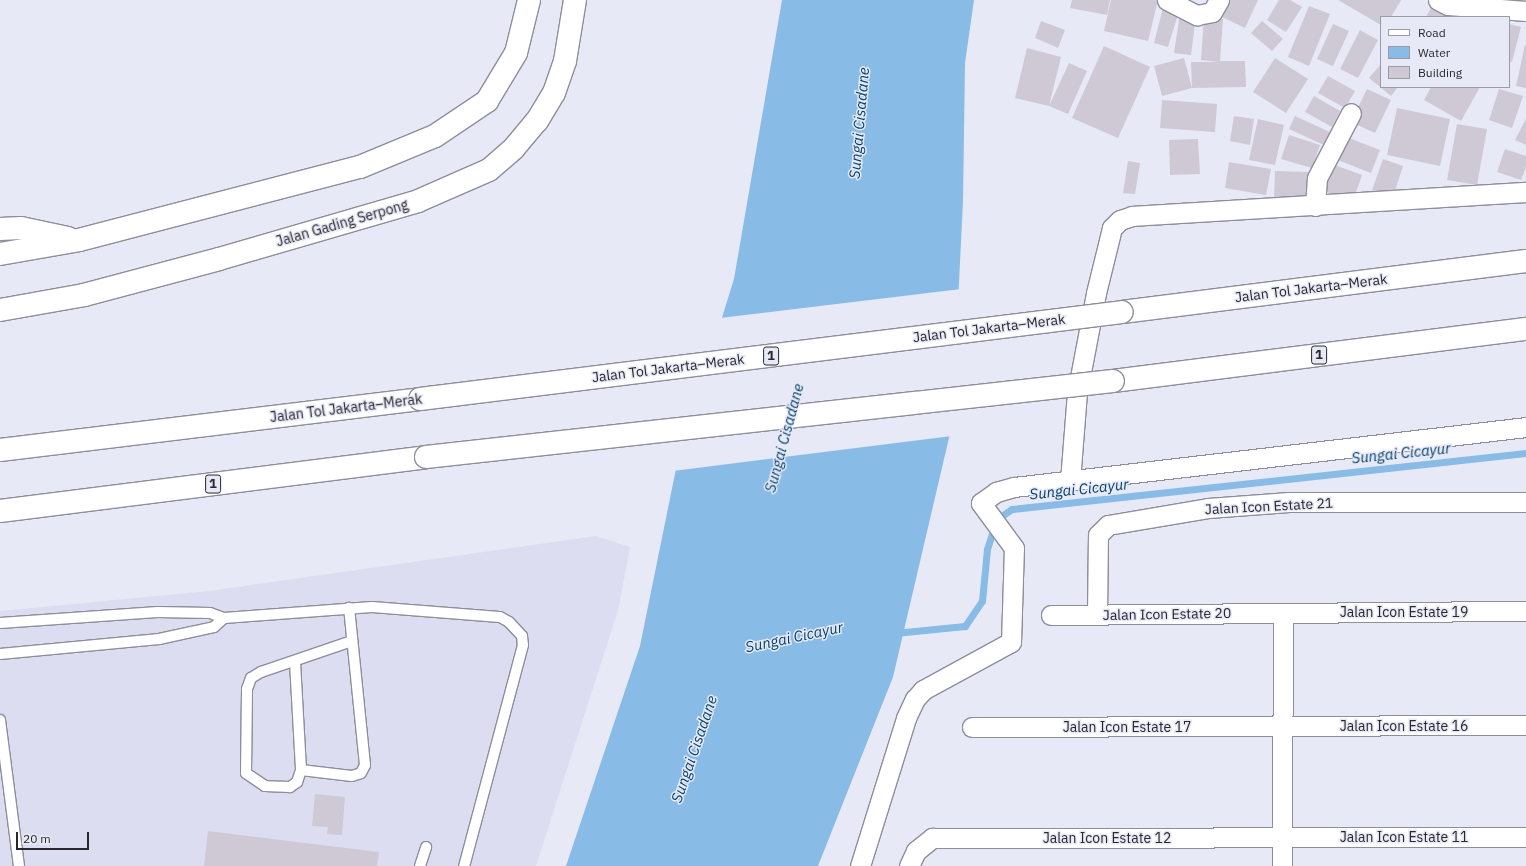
<!DOCTYPE html>
<html>
<head>
<meta charset="utf-8">
<style>
  body { margin:0 }
  #map { position:relative; width:1526px; height:866px; overflow:hidden; background:#e8e9f6; font-family:"IBM Plex Sans",sans-serif }
  div>[style] { position:absolute }
  [style*='--x'] { left:calc(var(--x)*1px); top:calc(var(--y)*1px); width:calc(var(--w)*1px); rotate:calc(var(--a)*1deg) }
  .built>* { inset:0; background:#ddddf2 }
  .water>* { inset:0; background:#88bbe6 }
  .pier>* { inset:0; background:#e8e9f6 }
  .stream>* { height:7px; margin:-3.5px; padding:0 3.5px; transform-origin:3.5px; border-radius:3.5px; background:#88bbe6 }
  .building>* { inset:0; background:#cec9d5 }
  .roads { filter:drop-shadow(1px 0 #8d8e9a) drop-shadow(-1px 0 #8d8e9a) drop-shadow(0 1px #8d8e9a) drop-shadow(0 -1px #8d8e9a) }
  .service>* { height:10px; margin:-5px; padding:0 5px; transform-origin:5px; border-radius:5px; background:#fff }
  .minor>* { height:19px; margin:-9.5px; padding:0 9.5px; transform-origin:9.5px; border-radius:9.5px; background:#fff }
  .primary>* { height:22px; margin:-11px; padding:0 11px; transform-origin:11px; border-radius:11px; background:#fff }
  .motorway>* { height:22px; margin:-11px; padding:0 11px; transform-origin:11px; border-radius:11px; background:#fff }
  .bridges { filter:drop-shadow(1px 0 #8d8e9a) drop-shadow(-1px 0 #8d8e9a) drop-shadow(0 1px #8d8e9a) drop-shadow(0 -1px #8d8e9a) }
  .motorway-bridge>* { height:22px; margin:-11px; padding:0 11px; transform-origin:11px; border-radius:11px; background:#fff }
  span { translate:-50% -50%; white-space:nowrap; text-align:center; line-height:1.15; -webkit-text-stroke:3px #e8e9f6; paint-order:stroke }
  .shield-label span { padding:1px 3px; background:#e8e9f6; border:1px solid; border-radius:3px; -webkit-text-stroke-width:0 }
  .shield-label { font-size:13px; color:#27272c; font-weight:700 }
  .street-label { font-size:14px; color:#27272c }
  .water-label { font-size:15px; color:#02416a; font-style:italic }
  .legend { position:absolute; left:1380px; top:16px; width:130px; height:72px; box-sizing:border-box; background:#e8e9f6; border:1px solid #9b9ba5; margin:0; padding:5px 7px; list-style:none; font-size:12px; color:#27272c }
  .legend li { display:flex; align-items:center; gap:8px; height:20px }
  .legend b { width:20px; border:1px solid #9b9ba5 }
  .scale { position:absolute; left:16px; top:832px; width:73px; height:18px; box-sizing:border-box; border:2px solid #27272c; border-top:0; padding-left:5px; font-size:12px; line-height:14px; white-space:nowrap; color:#27272c; -webkit-text-stroke:3px #e8e9f6; paint-order:stroke }
</style>
</head>
<body>
<div id="map">
  <div class="built">
    <i style="clip-path:polygon(596px 536px,630px 547px,619px 607px,536px 866px,0 866px,0 611px,209px 591px)"></i>
  </div>
  <div class="water">
    <i style="clip-path:polygon(782px 0,974px 0,965px 63px,963px 201px,952px 425px,893px 677px,818px 866px,566px 866px,640px 646px,678px 459px,734px 279px)"></i>
  </div>
  <div class="pier">
    <i style="clip-path:polygon(961px 289px,952px 436px,673px 471px,720px 318px)"></i>
  </div>
  <div class="stream">
    <i style="--x:895;--y:633;--w:70;--a:-5.7"></i>
    <i style="--x:965;--y:626;--w:30;--a:-56"></i>
    <i style="--x:982;--y:601;--w:52;--a:-84.5"></i>
    <i style="--x:987;--y:549;--w:32;--a:-72"></i>
    <i style="--x:997;--y:519;--w:18;--a:-34"></i>
    <i style="--x:1012;--y:509;--w:517;--a:-6.22"></i>
  </div>
  <div class="building">
    <i style="clip-path:polygon(1072px 0,1110px 0,1107px 15px,1070px 8px)"></i>
    <i style="clip-path:polygon(1111px 0,1158px 0,1148px 41px,1104px 31px)"></i>
    <i style="clip-path:polygon(1230px 0,1258px 0,1245px 28px,1222px 17px)"></i>
    <i style="clip-path:polygon(1279px 0,1290px 0,1302px 7px,1286px 32px,1267px 20px)"></i>
    <i style="clip-path:polygon(1338px 0,1401px 0,1391px 17px,1381px 17px,1381px 25px)"></i>
    <i style="clip-path:polygon(1435px 1px,1454px 13px,1452px 17px,1426px 17px)"></i>
    <i style="clip-path:polygon(1164px 4px,1180px 8px,1168px 47px,1154px 43px)"></i>
    <i style="clip-path:polygon(1309px 6px,1330px 14px,1309px 66px,1288px 57px)"></i>
    <i style="clip-path:polygon(1180px 14px,1196px 16px,1191px 55px,1174px 53px)"></i>
    <i style="clip-path:polygon(1204px 17px,1223px 19px,1220px 61px,1245px 61px,1246px 87px,1192px 88px,1191px 62px,1219px 62px,1201px 60px)"></i>
    <i style="clip-path:polygon(1041px 21px,1065px 30px,1058px 48px,1035px 38px)"></i>
    <i style="clip-path:polygon(1262px 21px,1283px 39px,1272px 51px,1251px 33px)"></i>
    <i style="clip-path:polygon(1333px 24px,1349px 31px,1333px 66px,1317px 59px)"></i>
    <i style="clip-path:polygon(1509px 24px,1521px 27px,1512px 62px,1509px 61px)"></i>
    <i style="clip-path:polygon(1360px 30px,1378px 40px,1358px 78px,1340px 69px)"></i>
    <i style="clip-path:polygon(1525px 45px,1526px 45px,1526px 88px,1516px 86px)"></i>
    <i style="clip-path:polygon(1104px 46px,1150px 67px,1118px 138px,1072px 118px)"></i>
    <i style="clip-path:polygon(1027px 48px,1061px 57px,1049px 106px,1069px 63px,1087px 71px,1068px 114px,1049px 106px,1015px 98px)"></i>
    <i style="clip-path:polygon(1184px 58px,1192px 88px,1162px 96px,1154px 66px)"></i>
    <i style="clip-path:polygon(1275px 58px,1308px 79px,1286px 113px,1253px 92px)"></i>
    <i style="clip-path:polygon(1381px 64px,1381px 87px,1398px 87px,1391px 96px,1369px 78px)"></i>
    <i style="clip-path:polygon(1328px 76px,1355px 91px,1345px 108px,1318px 93px)"></i>
    <i style="clip-path:polygon(1431px 87px,1480px 87px,1461px 121px,1424px 100px)"></i>
    <i style="clip-path:polygon(1367px 89px,1391px 100px,1375px 133px,1351px 122px)"></i>
    <i style="clip-path:polygon(1499px 89px,1523px 96px,1512px 128px,1489px 120px)"></i>
    <i style="clip-path:polygon(1314px 96px,1340px 111px,1332px 127px,1305px 112px)"></i>
    <i style="clip-path:polygon(1162px 100px,1217px 104px,1215px 132px,1160px 128px)"></i>
    <i style="clip-path:polygon(1397px 108px,1450px 119px,1440px 166px,1387px 155px)"></i>
    <i style="clip-path:polygon(1234px 116px,1254px 119px,1250px 145px,1230px 141px)"></i>
    <i style="clip-path:polygon(1295px 116px,1332px 133px,1326px 146px,1289px 129px)"></i>
    <i style="clip-path:polygon(1258px 119px,1284px 125px,1275px 165px,1249px 160px)"></i>
    <i style="clip-path:polygon(1526px 119px,1526px 145px,1515px 140px)"></i>
    <i style="clip-path:polygon(1457px 124px,1487px 129px,1477px 185px,1447px 180px)"></i>
    <i style="clip-path:polygon(1289px 135px,1320px 145px,1312px 168px,1281px 159px)"></i>
    <i style="clip-path:polygon(1344px 136px,1380px 150px,1371px 173px,1335px 159px)"></i>
    <i style="clip-path:polygon(1198px 139px,1200px 174px,1170px 175px,1169px 140px)"></i>
    <i style="clip-path:polygon(1505px 149px,1526px 156px,1526px 167px,1521px 180px,1497px 172px)"></i>
    <i style="clip-path:polygon(1383px 159px,1403px 166px,1393px 197px,1372px 190px)"></i>
    <i style="clip-path:polygon(1128px 161px,1140px 163px,1135px 194px,1123px 193px)"></i>
    <i style="clip-path:polygon(1229px 162px,1271px 169px,1266px 195px,1225px 188px)"></i>
    <i style="clip-path:polygon(1329px 163px,1362px 175px,1353px 201px,1320px 190px)"></i>
    <i style="clip-path:polygon(1275px 171px,1308px 172px,1307px 202px,1274px 200px)"></i>
    <i style="clip-path:polygon(315px 794px,345px 797px,342px 835px,327px 834px,328px 827px,312px 826px)"></i>
    <i style="clip-path:polygon(208px 831px,379px 852px,377px 866px,204px 866px)"></i>
  </div>
  <div class="roads">
    <div class="service">
      <i style="--x:0;--y:623;--w:158;--a:-4"></i>
      <i style="--x:158;--y:612;--w:52;--a:1.1"></i>
      <i style="--x:210;--y:613;--w:15;--a:20"></i>
      <i style="--x:224;--y:618;--w:148;--a:-4.3"></i>
      <i style="--x:372;--y:607;--w:128;--a:4.5"></i>
      <i style="--x:500;--y:617;--w:10;--a:29"></i>
      <i style="--x:509;--y:622;--w:19;--a:47"></i>
      <i style="--x:522;--y:636;--w:9;--a:84"></i>
      <i style="--x:523;--y:645;--w:229;--a:104.9"></i>
      <i style="--x:0;--y:654;--w:160;--a:-5.4"></i>
      <i style="--x:159;--y:639;--w:56;--a:-12.3"></i>
      <i style="--x:214;--y:627;--w:13;--a:-42"></i>
      <i style="--x:295;--y:662;--w:108;--a:86.8"></i>
      <i style="--x:301;--y:770;--w:13;--a:108"></i>
      <i style="--x:297;--y:782;--w:9;--a:144"></i>
      <i style="--x:290;--y:787;--w:25;--a:-178"></i>
      <i style="--x:265;--y:786;--w:23;--a:-146"></i>
      <i style="--x:246;--y:773;--w:84;--a:-89.3"></i>
      <i style="--x:247;--y:689;--w:12;--a:-70"></i>
      <i style="--x:251;--y:678;--w:12;--a:-31"></i>
      <i style="--x:261;--y:672;--w:96;--a:-18.8"></i>
      <i style="--x:0;--y:720;--w:147;--a:82.6"></i>
      <i style="--x:301;--y:770;--w:51;--a:6.7"></i>
      <i style="--x:352;--y:776;--w:9;--a:-18"></i>
      <i style="--x:361;--y:773;--w:9;--a:-63"></i>
      <i style="--x:365;--y:765;--w:158;--a:-95.8"></i>
      <i style="--x:420;--y:866;--w:20;--a:-72"></i>
    </div>
    <div class="minor">
      <i style="--x:1167;--y:0;--w:34;--a:27"></i>
      <i style="--x:1197;--y:15;--w:15;--a:-11"></i>
      <i style="--x:1212;--y:12;--w:14;--a:-60"></i>
      <i style="--x:1438;--y:0;--w:11;--a:27"></i>
      <i style="--x:1448;--y:5;--w:78;--a:4.4"></i>
      <i style="--x:1315;--y:206;--w:28;--a:-86"></i>
      <i style="--x:1317;--y:178;--w:73;--a:-62.4"></i>
      <i style="--x:1070;--y:481;--w:88;--a:-85.5"></i>
      <i style="--x:1077;--y:393;--w:102;--a:-79.2"></i>
      <i style="--x:1096;--y:293;--w:67;--a:-76.2"></i>
      <i style="--x:1112;--y:228;--w:11;--a:-45"></i>
      <i style="--x:1120;--y:220;--w:13;--a:-18"></i>
      <i style="--x:1132;--y:216;--w:395;--a:-3.5"></i>
      <i style="--x:1051;--y:615;--w:475;--a:-0.5"></i>
      <i style="--x:1097;--y:615;--w:80;--a:-89.3"></i>
      <i style="--x:1098;--y:535;--w:14;--a:-45"></i>
      <i style="--x:1108;--y:525;--w:101;--a:-9.6"></i>
      <i style="--x:1208;--y:508;--w:81;--a:-4.2"></i>
      <i style="--x:1289;--y:502;--w:237;--a:0"></i>
      <i style="--x:972;--y:727;--w:554;--a:-0.21"></i>
      <i style="--x:860;--y:866;--w:155;--a:-72.7"></i>
      <i style="--x:906;--y:718;--w:21;--a:-65"></i>
      <i style="--x:915;--y:699;--w:12;--a:-48"></i>
      <i style="--x:923;--y:690;--w:100;--a:-28.6"></i>
      <i style="--x:1011;--y:642;--w:94;--a:-88.2"></i>
      <i style="--x:1014;--y:548;--w:56;--a:-126.3"></i>
      <i style="--x:981;--y:503;--w:19;--a:-36"></i>
      <i style="--x:996;--y:492;--w:19;--a:-16"></i>
      <i style="--x:1014;--y:487;--w:516;--a:-6.68"></i>
      <i style="--x:909;--y:866;--w:17;--a:-65"></i>
      <i style="--x:916;--y:851;--w:21;--a:-39"></i>
      <i style="--x:932;--y:838;--w:594;--a:-0.1"></i>
      <i style="--x:1282;--y:866;--w:253;--a:-89.8"></i>
    </div>
    <div class="primary">
      <i style="--x:0;--y:229;--w:21;--a:-3"></i>
      <i style="--x:21;--y:228;--w:48;--a:12"></i>
      <i style="--x:0;--y:254;--w:80;--a:-10"></i>
      <i style="--x:79;--y:240;--w:290;--a:-14.6"></i>
      <i style="--x:360;--y:167;--w:81;--a:-22.5"></i>
      <i style="--x:435;--y:136;--w:63;--a:-33.9"></i>
      <i style="--x:487;--y:101;--w:56;--a:-58.9"></i>
      <i style="--x:516;--y:53;--w:55;--a:-76.2"></i>
      <i style="--x:0;--y:310;--w:85;--a:-10.1"></i>
      <i style="--x:84;--y:295;--w:140;--a:-14.9"></i>
      <i style="--x:219;--y:259;--w:207;--a:-16.2"></i>
      <i style="--x:418;--y:201;--w:77;--a:-23.6"></i>
      <i style="--x:489;--y:170;--w:33;--a:-41"></i>
      <i style="--x:514;--y:148;--w:35;--a:-50"></i>
      <i style="--x:537;--y:121;--w:33;--a:-59"></i>
      <i style="--x:554;--y:93;--w:34;--a:-71"></i>
      <i style="--x:565;--y:61;--w:62;--a:-80.7"></i>
    </div>
    <div class="motorway">
      <i style="--x:1122;--y:312;--w:407;--a:-7.2"></i>
      <i style="--x:1113;--y:381;--w:416;--a:-7.2"></i>
      <i style="--x:0;--y:450;--w:423;--a:-6.9"></i>
      <i style="--x:0;--y:511;--w:429;--a:-7.2"></i>
    </div>
  </div>
  <div class="bridges">
    <div class="motorway-bridge">
      <i style="--x:420;--y:399;--w:707;--a:-7.06"></i>
      <i style="--x:426;--y:457;--w:691;--a:-6.31"></i>
    </div>
  </div>
  <div class="shield-label">
    <span style="left:1319px;top:355px">1</span>
    <span style="left:771px;top:356px">1</span>
    <span style="left:213px;top:484px">1</span>
  </div>
  <div class="street-label">
    <span style="left:342px;top:223px;rotate:-16deg">Jalan Gading Serpong</span>
    <span style="left:1311px;top:288px;rotate:-7deg">Jalan Tol Jakarta–Merak</span>
    <span style="left:989px;top:328px;rotate:-7deg">Jalan Tol Jakarta–Merak</span>
    <span style="left:668px;top:368px;rotate:-7deg">Jalan Tol Jakarta–Merak</span>
    <span style="left:346px;top:408px;rotate:-7deg">Jalan Tol Jakarta–Merak</span>
    <span style="left:1269px;top:506px;rotate:-3deg">Jalan Icon Estate 21</span>
    <span style="left:1404px;top:612px">Jalan Icon Estate 19</span>
    <span style="left:1167px;top:614px;rotate:-1deg">Jalan Icon Estate 20</span>
    <span style="left:1404px;top:726px">Jalan Icon Estate 16</span>
    <span style="left:1127px;top:727px">Jalan Icon Estate 17</span>
    <span style="left:1404px;top:837px">Jalan Icon Estate 11</span>
    <span style="left:1107px;top:838px">Jalan Icon Estate 12</span>
  </div>
  <div class="water-label">
    <span style="left:859px;top:123px;rotate:-85deg">Sungai Cisadane</span>
    <span style="left:784px;top:438px;rotate:-75deg">Sungai Cisadane</span>
    <span style="left:1401px;top:453px;rotate:-6deg">Sungai Cicayur</span>
    <span style="left:1079px;top:489px;rotate:-6deg">Sungai Cicayur</span>
    <span style="left:794px;top:637px;rotate:-12deg">Sungai Cicayur</span>
    <span style="left:694px;top:749px;rotate:-71deg">Sungai Cisadane</span>
  </div>
  <ul class="legend">
  <li><b style="height:5px;background:#fff"></b>Road</li>
  <li><b style="height:11px;background:#88bbe6"></b>Water</li>
  <li><b style="height:11px;background:#cec9d5"></b>Building</li>
  </ul>
  <div class="scale">20 m</div>
</div>
</body>
</html>
